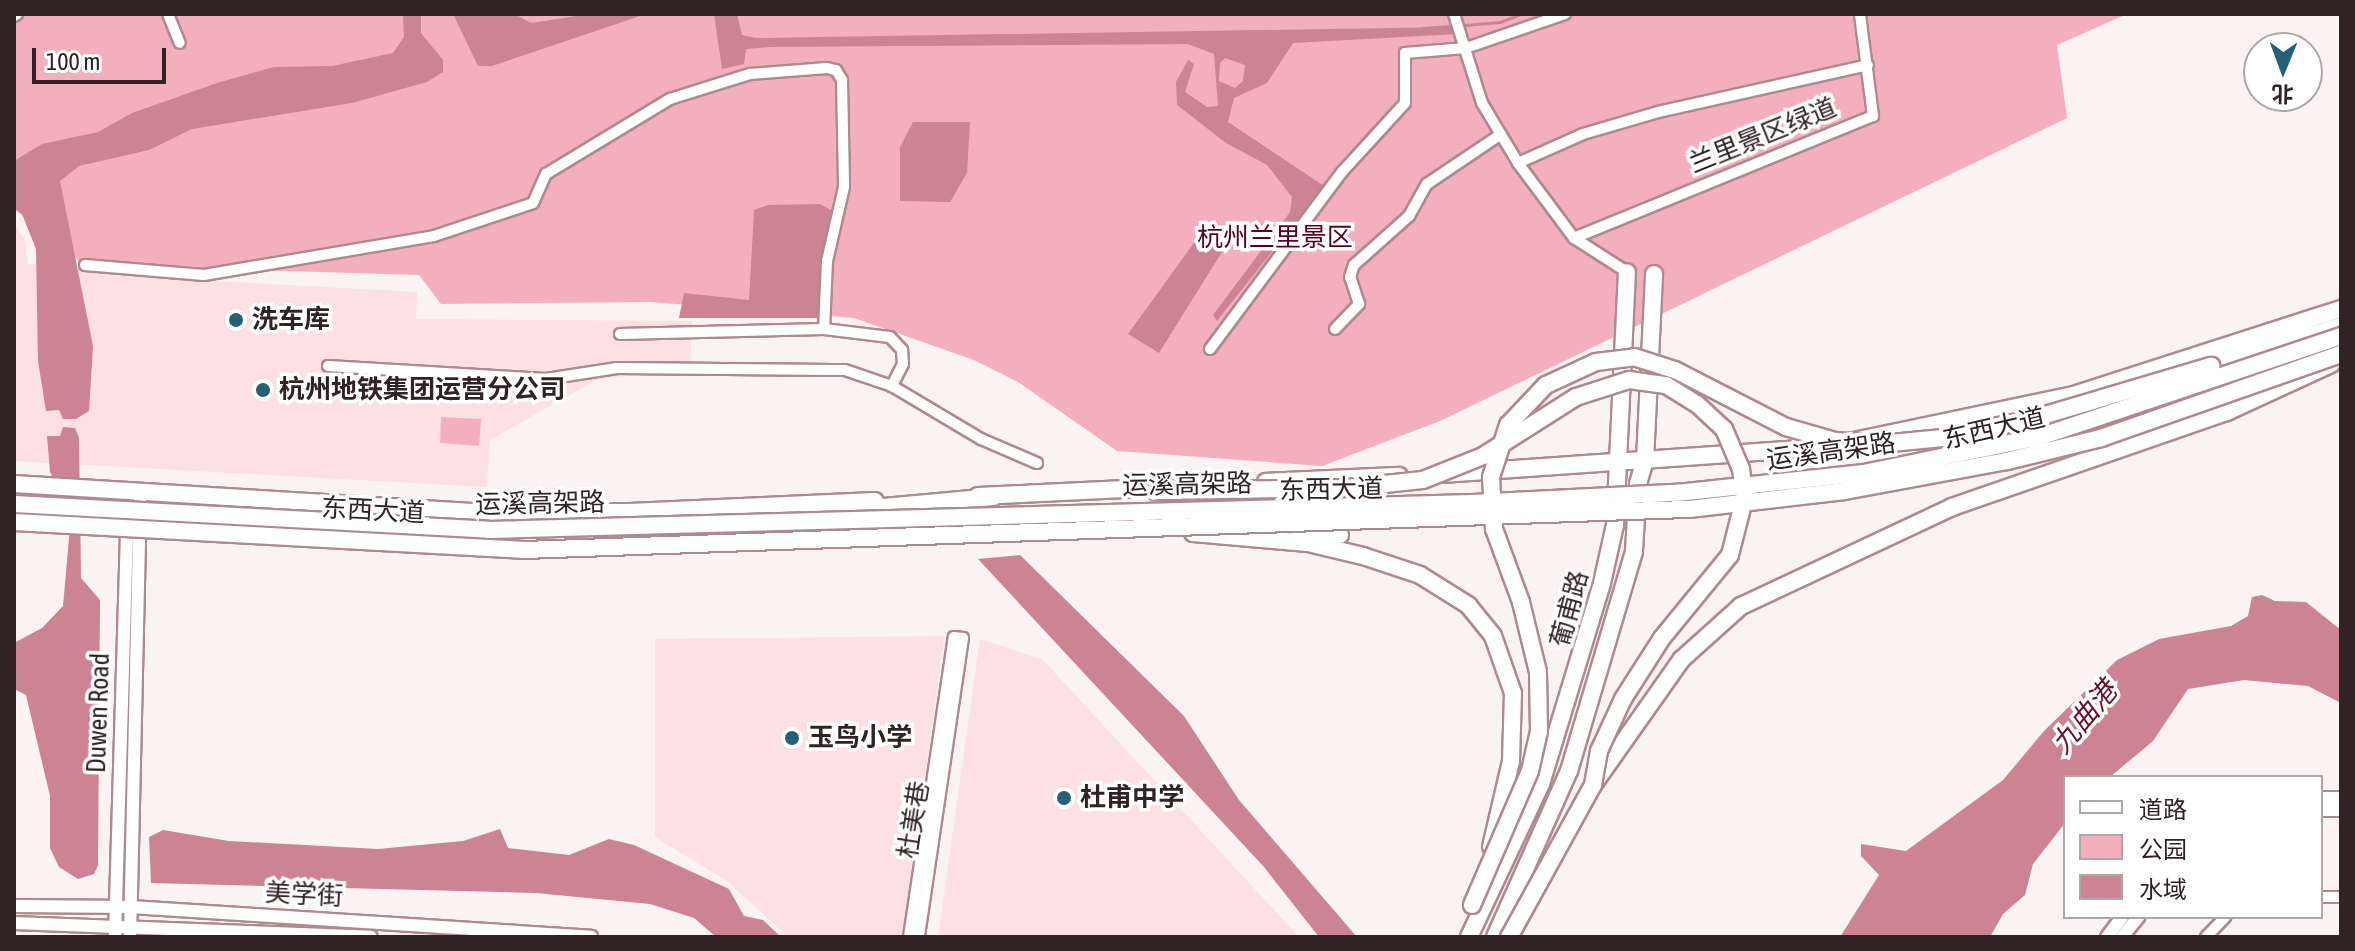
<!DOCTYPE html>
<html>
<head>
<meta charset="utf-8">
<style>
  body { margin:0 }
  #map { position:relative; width:2355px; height:951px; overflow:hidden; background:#faf2f3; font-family:"Asap Condensed","Noto Sans SC",sans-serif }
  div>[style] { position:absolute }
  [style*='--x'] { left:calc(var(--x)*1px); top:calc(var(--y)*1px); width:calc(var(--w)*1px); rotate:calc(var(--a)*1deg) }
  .built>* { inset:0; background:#fde0e4 }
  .green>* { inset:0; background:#f4afbc }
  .water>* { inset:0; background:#cc8492 }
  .stream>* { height:3px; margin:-1.5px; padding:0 1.5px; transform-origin:1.5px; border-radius:1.5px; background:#cc8492 }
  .roads { filter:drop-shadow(2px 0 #ae8a90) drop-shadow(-2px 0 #ae8a90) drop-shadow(0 2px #ae8a90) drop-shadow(0 -2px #ae8a90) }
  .minor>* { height:10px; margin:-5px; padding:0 5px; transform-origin:5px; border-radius:5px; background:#fff }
  .tertiary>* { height:12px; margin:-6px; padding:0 6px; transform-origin:6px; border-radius:6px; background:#fff }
  .primary>* { height:16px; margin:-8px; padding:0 8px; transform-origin:8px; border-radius:8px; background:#fff }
  .trunk>* { height:16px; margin:-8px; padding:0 8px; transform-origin:8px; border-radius:8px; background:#fff }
  .bridges { filter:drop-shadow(2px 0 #ae8a90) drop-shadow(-2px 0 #ae8a90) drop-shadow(0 2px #ae8a90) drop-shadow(0 -2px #ae8a90) }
  .primary-bridge>* { height:16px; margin:-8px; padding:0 8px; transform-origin:8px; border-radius:8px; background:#fff }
  .trunk-bridge>* { height:16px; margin:-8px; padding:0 8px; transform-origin:8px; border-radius:8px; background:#fff }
  .dots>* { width:22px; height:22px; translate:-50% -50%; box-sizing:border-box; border:4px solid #fff; border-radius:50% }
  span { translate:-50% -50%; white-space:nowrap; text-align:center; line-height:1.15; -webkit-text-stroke:7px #fff; paint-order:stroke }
  .street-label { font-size:26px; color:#312225 }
  .park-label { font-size:26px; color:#590023 }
  .poi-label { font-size:26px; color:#312225; font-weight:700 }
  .left { translate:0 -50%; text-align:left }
  .water-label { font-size:28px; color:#69122f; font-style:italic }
  .frame { position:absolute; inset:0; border:16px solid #312225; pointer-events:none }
  .legend { position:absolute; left:2063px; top:775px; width:260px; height:144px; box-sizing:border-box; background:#fff; border:2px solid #ada7a8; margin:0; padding:10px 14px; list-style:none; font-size:24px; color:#312225 }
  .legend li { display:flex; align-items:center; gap:16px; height:40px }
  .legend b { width:40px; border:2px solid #ada7a8 }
  .north { position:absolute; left:2243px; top:32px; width:80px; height:80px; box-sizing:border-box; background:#fff; border:2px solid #ada7a8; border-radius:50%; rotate:181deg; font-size:22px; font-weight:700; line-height:32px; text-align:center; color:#312225 }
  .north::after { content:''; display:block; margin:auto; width:28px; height:36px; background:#236177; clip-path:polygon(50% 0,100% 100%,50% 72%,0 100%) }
  .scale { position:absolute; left:32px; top:48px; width:134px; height:36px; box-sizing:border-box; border:4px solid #312225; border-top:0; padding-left:10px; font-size:24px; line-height:28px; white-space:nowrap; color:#312225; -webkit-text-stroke:6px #fff; paint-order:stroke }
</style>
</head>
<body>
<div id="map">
  <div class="built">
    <i style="clip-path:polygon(14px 224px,24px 238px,28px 264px,159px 278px,417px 292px,416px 319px,692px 321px,690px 369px,598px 379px,490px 440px,487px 487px,14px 461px)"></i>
    <i style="clip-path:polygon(944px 636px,903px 937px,788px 937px,727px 881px,655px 837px,655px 639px)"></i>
    <i style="clip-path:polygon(980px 639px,1043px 660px,1299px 937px,938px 937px)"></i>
  </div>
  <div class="green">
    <i style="clip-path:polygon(14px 14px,2127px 14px,2057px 45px,2067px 118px,1440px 421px,1322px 466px,1117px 451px,1018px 382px,974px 360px,854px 318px,651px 302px,441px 304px,419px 275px,85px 265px,14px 209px)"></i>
    <i style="clip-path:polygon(441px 417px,481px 419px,479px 446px,440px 443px)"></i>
  </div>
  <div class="water">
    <i style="clip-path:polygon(403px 14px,421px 14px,421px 33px,443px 60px,443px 72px,427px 82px,352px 103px,192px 129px,149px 150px,79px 166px,60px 181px,93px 346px,89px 411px,76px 419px,63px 419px,59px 410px,46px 411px,38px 361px,36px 249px,22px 214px,14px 208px,14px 161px,42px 144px,98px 132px,132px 113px,217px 83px,274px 67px,332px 66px,393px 53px,404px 37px)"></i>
    <i style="clip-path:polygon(453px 14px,514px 14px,531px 23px,590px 14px,646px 14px,492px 66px,478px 66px)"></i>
    <i style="clip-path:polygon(evenodd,714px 14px,737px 14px,742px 35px,756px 38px,1454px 27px,1458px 34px,1293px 43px,1267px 83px,1234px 98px,1228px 122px,1324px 186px,1217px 321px,1213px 315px,1290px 212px,1292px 197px,1267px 165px,1226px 143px,1177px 105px,1176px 82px,1188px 60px,1194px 64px,1185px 92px,1207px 107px,1218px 106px,1214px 54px,1188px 44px,771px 47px,746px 49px,744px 64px,722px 69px,714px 14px,1225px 58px,1245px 65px,1243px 81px,1235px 88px,1219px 81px,1220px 63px,1225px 58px)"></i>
    <i style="clip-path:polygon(913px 122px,970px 122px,967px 173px,950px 202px,900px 201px,900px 147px)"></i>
    <i style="clip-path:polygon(820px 204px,834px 212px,822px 262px,819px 318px,679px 318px,684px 293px,749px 300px,754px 210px,768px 205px)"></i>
    <i style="clip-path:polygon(1199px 236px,1222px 252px,1159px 353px,1128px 334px)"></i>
    <i style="clip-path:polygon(63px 427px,75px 428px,79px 438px,81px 578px,100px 600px,98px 865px,94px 874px,78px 879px,59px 867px,50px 848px,50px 796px,26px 695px,14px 689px,14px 643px,42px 628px,63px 606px,70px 527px,67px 504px,50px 472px,47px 436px,60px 436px)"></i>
    <i style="clip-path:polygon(1020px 555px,1184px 716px,1239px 800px,1357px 937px,1319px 937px,1264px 867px,978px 559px)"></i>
    <i style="clip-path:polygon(2262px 595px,2275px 601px,2306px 602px,2341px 630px,2341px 703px,2308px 686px,2244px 680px,2188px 689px,2153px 741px,2110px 777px,2065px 777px,2065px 823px,2033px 864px,2025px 895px,2003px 914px,1990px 937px,1840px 937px,1879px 875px,1861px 856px,1861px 844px,1906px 851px,2003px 780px,2044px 731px,2117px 660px,2159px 639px,2231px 626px,2248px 616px,2252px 597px)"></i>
    <i style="clip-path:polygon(500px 829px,508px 848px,569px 855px,609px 839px,634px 845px,729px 889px,744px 916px,763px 920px,781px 937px,716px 937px,694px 918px,650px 904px,536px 893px,151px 883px,149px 837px,163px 830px,229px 841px,378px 849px,463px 841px)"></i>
  </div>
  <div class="stream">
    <i style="--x:1465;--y:25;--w:35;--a:-5"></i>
    <i style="--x:1500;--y:22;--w:22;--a:-21"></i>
    <i style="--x:1422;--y:28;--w:29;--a:-4"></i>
  </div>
  <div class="roads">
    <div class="minor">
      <i style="--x:168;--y:14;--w:31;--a:68"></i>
      <i style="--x:1454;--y:14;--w:93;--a:72.5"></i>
      <i style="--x:1482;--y:103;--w:70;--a:59"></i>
      <i style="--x:1518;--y:163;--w:94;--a:53.3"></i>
      <i style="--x:1574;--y:238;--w:63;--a:32.7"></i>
      <i style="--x:14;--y:16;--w:4;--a:-34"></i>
      <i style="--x:1518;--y:163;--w:71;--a:-24"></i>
      <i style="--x:1583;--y:134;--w:78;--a:-16.3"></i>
      <i style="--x:1658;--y:112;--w:215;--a:-12.6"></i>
      <i style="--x:1574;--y:238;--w:323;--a:-22.2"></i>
      <i style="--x:1873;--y:116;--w:103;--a:-97.3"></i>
      <i style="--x:85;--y:265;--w:119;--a:4.8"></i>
      <i style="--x:204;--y:275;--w:233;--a:-9.6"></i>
      <i style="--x:434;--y:236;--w:104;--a:-18.4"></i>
      <i style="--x:533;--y:203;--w:32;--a:-66"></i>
      <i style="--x:546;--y:174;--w:145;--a:-31.2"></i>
      <i style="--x:670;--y:99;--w:84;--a:-17.4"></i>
      <i style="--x:750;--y:74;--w:77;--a:-4.5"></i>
      <i style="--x:827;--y:68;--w:9;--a:13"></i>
      <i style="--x:836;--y:70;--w:12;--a:59"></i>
      <i style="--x:842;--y:80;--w:107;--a:88.9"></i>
      <i style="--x:844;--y:187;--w:76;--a:102.9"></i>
      <i style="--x:827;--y:261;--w:68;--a:92.5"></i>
      <i style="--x:1335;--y:329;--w:35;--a:-46"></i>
      <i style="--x:1359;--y:304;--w:28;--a:-108"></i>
      <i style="--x:1350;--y:277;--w:13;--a:-72"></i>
      <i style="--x:1354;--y:265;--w:74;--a:-41.7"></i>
      <i style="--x:1409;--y:216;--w:37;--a:-61"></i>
      <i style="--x:1427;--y:184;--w:88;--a:-33.9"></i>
      <i style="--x:620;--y:334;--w:204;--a:-1.4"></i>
      <i style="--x:824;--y:329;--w:66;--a:6.9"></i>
      <i style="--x:890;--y:337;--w:18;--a:47"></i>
      <i style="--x:902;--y:350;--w:14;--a:86"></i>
      <i style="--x:903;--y:364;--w:25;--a:117"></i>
      <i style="--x:1210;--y:349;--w:221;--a:-53.3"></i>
      <i style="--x:1342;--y:172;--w:93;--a:-47.6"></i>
      <i style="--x:1405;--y:103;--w:50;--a:-90"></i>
      <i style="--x:1405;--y:53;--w:61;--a:-4.7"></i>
      <i style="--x:1466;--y:48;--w:105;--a:-19"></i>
      <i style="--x:328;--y:366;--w:218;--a:3.4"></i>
      <i style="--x:546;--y:379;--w:72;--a:-8.8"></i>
      <i style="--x:617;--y:368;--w:228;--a:0.5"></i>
      <i style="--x:845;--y:370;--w:50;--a:18.8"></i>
      <i style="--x:892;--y:386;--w:104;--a:30.8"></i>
      <i style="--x:981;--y:439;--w:61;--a:23.2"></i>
      <i style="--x:2321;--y:897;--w:20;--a:0"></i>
      <i style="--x:909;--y:937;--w:303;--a:-81.5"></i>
      <i style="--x:954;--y:637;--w:9;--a:6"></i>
      <i style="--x:963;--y:638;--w:302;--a:98.4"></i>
      <i style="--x:2206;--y:937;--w:28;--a:-46"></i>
    </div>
    <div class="tertiary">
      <i style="--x:2321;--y:798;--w:20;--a:0"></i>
      <i style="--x:2321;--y:810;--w:20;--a:0"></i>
      <i style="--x:14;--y:906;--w:117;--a:0.5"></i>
      <i style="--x:131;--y:907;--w:461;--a:3.7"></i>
      <i style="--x:14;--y:923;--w:357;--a:2.2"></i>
      <i style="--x:115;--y:937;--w:415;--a:-88.3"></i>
      <i style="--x:130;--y:937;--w:445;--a:-88.7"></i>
      <i style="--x:2107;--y:937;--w:25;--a:-53"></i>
      <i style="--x:2122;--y:937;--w:26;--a:-51"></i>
    </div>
    <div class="primary">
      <i style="--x:1955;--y:463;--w:94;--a:-12.3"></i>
      <i style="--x:2047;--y:443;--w:310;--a:-18.4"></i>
      <i style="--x:1442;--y:474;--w:384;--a:-4"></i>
      <i style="--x:1825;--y:447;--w:250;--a:-11.8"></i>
      <i style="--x:2070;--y:396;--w:285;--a:-17.8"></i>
      <i style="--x:1266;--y:482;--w:133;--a:-2.6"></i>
      <i style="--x:14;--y:484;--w:459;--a:3.5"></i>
      <i style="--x:472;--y:512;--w:158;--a:0"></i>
      <i style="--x:630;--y:512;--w:245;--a:-2.6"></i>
      <i style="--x:978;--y:496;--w:189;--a:-2.7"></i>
      <i style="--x:1642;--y:504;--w:89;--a:-4.5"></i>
      <i style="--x:14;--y:513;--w:182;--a:3.5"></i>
      <i style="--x:1193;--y:533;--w:115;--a:5"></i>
      <i style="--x:1308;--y:543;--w:57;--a:13.3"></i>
      <i style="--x:1363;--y:556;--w:60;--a:18.4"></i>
      <i style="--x:1420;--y:575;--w:57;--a:32"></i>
      <i style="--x:1468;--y:605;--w:40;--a:51"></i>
      <i style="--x:1493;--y:636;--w:60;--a:70.7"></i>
      <i style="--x:1513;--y:693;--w:68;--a:91.7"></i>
      <i style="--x:1511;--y:761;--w:88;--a:103.1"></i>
      <i style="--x:1299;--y:534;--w:41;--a:1.4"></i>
      <i style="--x:439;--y:538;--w:197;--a:-0.3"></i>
      <i style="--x:636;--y:537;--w:183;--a:-2.5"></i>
      <i style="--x:1593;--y:785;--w:154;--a:-54.8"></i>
      <i style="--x:1682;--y:659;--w:79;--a:-41.9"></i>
      <i style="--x:1741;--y:606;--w:233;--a:-25.1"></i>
      <i style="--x:1952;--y:507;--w:291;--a:-19.1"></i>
      <i style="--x:1469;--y:937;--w:169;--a:-64.8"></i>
      <i style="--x:1541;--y:784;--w:210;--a:-73.1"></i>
      <i style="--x:1602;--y:583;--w:59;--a:-77.4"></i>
      <i style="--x:1615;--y:525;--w:253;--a:-87.3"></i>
      <i style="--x:1495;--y:937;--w:182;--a:-66"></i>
      <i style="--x:1569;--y:771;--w:229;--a:-73.5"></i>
      <i style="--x:1634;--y:551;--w:67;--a:-86.6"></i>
      <i style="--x:1638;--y:484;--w:25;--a:-74"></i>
      <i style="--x:1645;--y:460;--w:186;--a:-87.2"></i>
    </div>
    <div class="trunk">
      <i style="--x:2211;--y:366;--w:136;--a:-17.1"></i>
      <i style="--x:2227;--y:412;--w:115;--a:-24.8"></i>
      <i style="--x:796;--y:515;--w:198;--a:-5.2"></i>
    </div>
  </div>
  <div class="bridges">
    <div class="primary-bridge">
      <i style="--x:1155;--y:491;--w:192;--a:-0.9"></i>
      <i style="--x:1347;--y:488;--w:76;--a:-6"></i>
      <i style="--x:1423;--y:480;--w:65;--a:-21.8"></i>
      <i style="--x:1483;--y:456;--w:110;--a:-32.4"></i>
      <i style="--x:1576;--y:397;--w:56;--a:-17.8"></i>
      <i style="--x:1629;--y:380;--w:37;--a:8"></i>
      <i style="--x:1666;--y:385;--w:36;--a:32"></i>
      <i style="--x:1697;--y:404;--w:37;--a:43"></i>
      <i style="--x:1724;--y:429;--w:43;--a:67"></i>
      <i style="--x:1741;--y:469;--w:27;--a:82"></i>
      <i style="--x:1745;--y:496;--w:61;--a:104.3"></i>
      <i style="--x:1730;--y:555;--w:107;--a:129.3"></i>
      <i style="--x:1662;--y:638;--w:72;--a:122.6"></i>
      <i style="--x:1623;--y:699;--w:57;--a:114.8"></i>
      <i style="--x:1599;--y:751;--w:35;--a:100"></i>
      <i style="--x:1593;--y:785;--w:174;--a:118.9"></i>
      <i style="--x:1472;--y:905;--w:146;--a:-66.6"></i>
      <i style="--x:1530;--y:771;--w:41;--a:-77.3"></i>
      <i style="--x:1539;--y:731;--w:59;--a:-91"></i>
      <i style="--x:1538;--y:672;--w:72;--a:-103.7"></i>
      <i style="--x:1521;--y:602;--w:78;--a:-110.3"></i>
      <i style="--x:1494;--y:529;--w:52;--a:-93.3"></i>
      <i style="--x:1491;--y:477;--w:55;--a:-71.9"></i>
      <i style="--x:1508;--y:425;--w:55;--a:-46.5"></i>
      <i style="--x:1546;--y:385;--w:55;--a:-24.7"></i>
      <i style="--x:1596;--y:362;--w:38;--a:-7"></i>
      <i style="--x:1634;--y:357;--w:43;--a:17.6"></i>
      <i style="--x:1675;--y:370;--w:125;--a:27.2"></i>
      <i style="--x:1786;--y:427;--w:51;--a:15.9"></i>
      <i style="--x:1835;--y:441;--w:45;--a:3.8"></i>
      <i style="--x:1880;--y:444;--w:63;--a:-5.4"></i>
      <i style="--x:1943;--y:438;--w:94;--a:-12.3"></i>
      <i style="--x:2035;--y:418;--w:184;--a:-16.5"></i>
    </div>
    <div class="trunk-bridge">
      <i style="--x:14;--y:504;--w:476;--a:3.1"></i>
      <i style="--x:489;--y:530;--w:983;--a:-1.57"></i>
      <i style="--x:1472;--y:503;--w:214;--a:-2.9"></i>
      <i style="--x:1686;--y:492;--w:179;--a:-6.1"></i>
      <i style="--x:1864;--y:473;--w:179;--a:-11.6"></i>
      <i style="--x:2039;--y:437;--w:318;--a:-18.5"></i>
      <i style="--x:14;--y:522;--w:511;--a:3.14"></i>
      <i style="--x:524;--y:550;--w:1166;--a:-2.02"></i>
      <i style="--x:1689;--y:509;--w:157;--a:-6.6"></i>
      <i style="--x:1845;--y:491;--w:165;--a:-10.5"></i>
      <i style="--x:2007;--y:461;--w:97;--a:-13.7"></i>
      <i style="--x:2101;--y:438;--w:254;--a:-19.3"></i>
    </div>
  </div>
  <div class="dots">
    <i style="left:236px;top:320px;background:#236177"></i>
    <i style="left:263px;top:390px;background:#236177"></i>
    <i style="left:792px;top:738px;background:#236177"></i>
    <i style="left:1064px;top:798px;background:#236177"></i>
  </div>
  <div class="street-label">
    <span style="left:1763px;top:136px;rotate:-22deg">兰里景区绿道</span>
    <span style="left:1994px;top:429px;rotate:-13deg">东西大道</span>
    <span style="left:1831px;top:452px;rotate:-8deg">运溪高架路</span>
    <span style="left:1187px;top:485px;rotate:-1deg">运溪高架路</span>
    <span style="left:1331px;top:490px;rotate:-1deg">东西大道</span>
    <span style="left:540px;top:504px;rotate:-1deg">运溪高架路</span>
    <span style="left:373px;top:511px;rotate:3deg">东西大道</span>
    <span style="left:1570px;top:609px;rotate:-75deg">葡甫路</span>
    <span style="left:99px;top:713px;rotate:-88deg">Duwen Road</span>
    <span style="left:914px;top:820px;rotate:-81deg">杜美巷</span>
    <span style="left:304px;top:895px;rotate:3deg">美学街</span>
  </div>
  <div class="park-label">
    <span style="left:1275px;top:238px">杭州兰里景区</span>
  </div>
  <div class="poi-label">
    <span class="left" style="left:252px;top:320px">洗车库</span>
    <span class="left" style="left:279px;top:390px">杭州地铁集团运营分公司</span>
    <span class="left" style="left:808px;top:738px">玉鸟小学</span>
    <span class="left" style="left:1080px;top:798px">杜甫中学</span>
  </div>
  <div class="water-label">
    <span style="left:2084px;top:717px;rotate:-50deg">九曲港</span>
  </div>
  <div class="frame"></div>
  <ul class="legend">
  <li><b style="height:10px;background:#fff"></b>道路</li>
  <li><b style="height:22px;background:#f4afbc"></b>公园</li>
  <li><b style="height:22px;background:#cc8492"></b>水域</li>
  </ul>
  <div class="north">北</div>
  <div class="scale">100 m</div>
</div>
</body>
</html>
